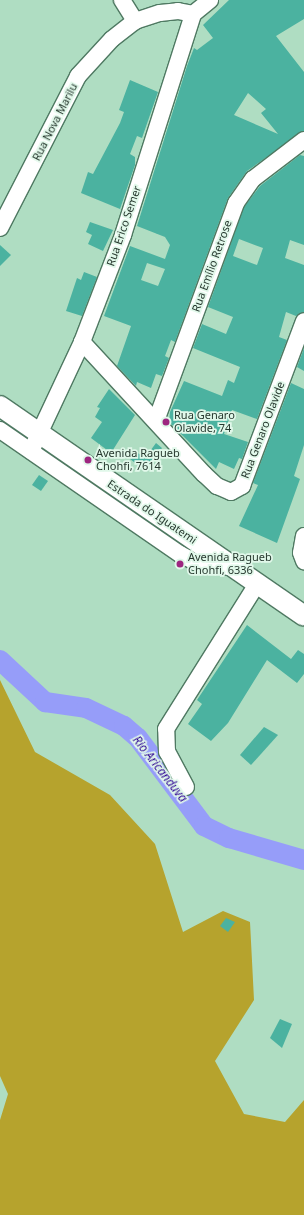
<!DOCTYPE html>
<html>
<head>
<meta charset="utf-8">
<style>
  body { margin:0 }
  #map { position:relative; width:304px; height:1215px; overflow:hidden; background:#afddc2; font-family:"Noto Sans",sans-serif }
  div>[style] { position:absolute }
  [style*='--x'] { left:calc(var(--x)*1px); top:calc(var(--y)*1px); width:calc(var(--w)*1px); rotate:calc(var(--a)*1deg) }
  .forest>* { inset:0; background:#b6a32d }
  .river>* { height:20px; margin:-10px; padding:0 10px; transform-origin:10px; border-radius:10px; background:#969df9 }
  .building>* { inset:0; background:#4bb2a0 }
  .roads { filter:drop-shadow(1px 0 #4f7962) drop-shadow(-1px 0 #4f7962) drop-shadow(0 1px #4f7962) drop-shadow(0 -1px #4f7962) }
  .minor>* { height:16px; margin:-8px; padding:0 8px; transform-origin:8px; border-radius:8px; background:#fff }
  .major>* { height:20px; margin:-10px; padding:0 10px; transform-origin:10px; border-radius:10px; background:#fff }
  .dots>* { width:11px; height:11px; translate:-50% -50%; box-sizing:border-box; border:2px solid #e1f8ea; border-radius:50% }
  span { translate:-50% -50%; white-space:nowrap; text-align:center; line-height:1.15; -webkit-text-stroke:3.5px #e1f8ea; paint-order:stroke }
  .street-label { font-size:11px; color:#26382e }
  .poi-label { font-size:11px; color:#26382e }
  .left { translate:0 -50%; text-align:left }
  .water-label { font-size:12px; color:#2e0595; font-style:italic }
</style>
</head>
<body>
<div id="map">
  <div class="forest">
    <i style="clip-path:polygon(0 680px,35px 752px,110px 795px,155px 844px,183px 932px,223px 911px,250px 922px,254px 1000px,215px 1061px,244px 1114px,285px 1122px,304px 1100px,304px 1215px,0 1215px,0 1120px,8px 1094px,0 1076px)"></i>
  </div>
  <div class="river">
    <i style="--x:0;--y:660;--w:62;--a:43"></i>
    <i style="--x:45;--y:702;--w:41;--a:8.3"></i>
    <i style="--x:86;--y:708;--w:42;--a:25.3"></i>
    <i style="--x:124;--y:726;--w:18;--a:41"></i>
    <i style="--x:138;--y:738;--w:110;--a:53.1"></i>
    <i style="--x:204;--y:826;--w:28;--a:26"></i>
    <i style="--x:229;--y:838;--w:78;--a:16.3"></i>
  </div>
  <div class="building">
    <i style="clip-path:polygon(evenodd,229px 0,304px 0,304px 19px,276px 36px,304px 72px,304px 131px,247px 171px,228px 198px,175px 342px,171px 340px,165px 356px,169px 358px,162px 376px,156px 374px,151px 388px,137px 382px,136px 386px,117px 366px,131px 326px,104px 316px,130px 246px,165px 259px,170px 245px,165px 237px,137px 226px,187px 66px,194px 48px,197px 50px,213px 38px,203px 25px,229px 0,248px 93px,266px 109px,261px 113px,278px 134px,234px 115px,248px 93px,229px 0,147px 263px,165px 269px,158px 286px,141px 280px,147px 263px)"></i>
    <i style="clip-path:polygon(130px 80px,158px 92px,142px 138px,137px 136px,130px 154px,135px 157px,135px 165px,120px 209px,81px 193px,88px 172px,93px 174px,120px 123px,124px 112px,119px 110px)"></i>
    <i style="clip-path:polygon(evenodd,300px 155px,304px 156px,304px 245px,290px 240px,285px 258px,304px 265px,304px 312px,296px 316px,286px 312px,279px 337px,287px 340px,257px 419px,232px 410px,224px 434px,248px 442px,242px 459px,239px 458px,234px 469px,219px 462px,216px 469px,169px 422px,170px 412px,184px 381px,222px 396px,228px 380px,234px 383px,240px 367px,193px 348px,202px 324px,226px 334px,233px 317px,208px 307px,244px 207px,260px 186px,300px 155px,239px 239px,263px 248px,257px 265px,233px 256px,239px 239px)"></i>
    <i style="clip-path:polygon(90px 222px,113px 230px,103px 251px,88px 244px,92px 235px,86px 232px)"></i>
    <i style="clip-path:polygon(0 245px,11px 255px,0 266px)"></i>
    <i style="clip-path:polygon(84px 272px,97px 277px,82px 316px,66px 311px,77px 278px,81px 280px)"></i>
    <i style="clip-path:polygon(304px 348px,304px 371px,297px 367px)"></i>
    <i style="clip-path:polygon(291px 383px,304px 389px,304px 445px,294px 476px,300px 479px,277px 543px,239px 526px,258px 485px,253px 483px)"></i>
    <i style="clip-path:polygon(109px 389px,135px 415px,111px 453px,91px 438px,102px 422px,95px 417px,100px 408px,97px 407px)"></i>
    <i style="clip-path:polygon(156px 443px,162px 448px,146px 471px,130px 459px,135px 451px,145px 458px)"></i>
    <i style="clip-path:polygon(39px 475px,48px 481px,41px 491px,32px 485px)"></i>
    <i style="clip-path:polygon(247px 625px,291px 659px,298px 650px,304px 654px,304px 674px,297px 683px,267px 660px,228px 723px,211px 741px,188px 724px,202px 704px,197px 700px)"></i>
    <i style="clip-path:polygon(264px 727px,278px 735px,251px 765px,240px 755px)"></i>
    <i style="clip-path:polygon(226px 918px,235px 922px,228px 932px,220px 926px)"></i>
    <i style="clip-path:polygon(280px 1019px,292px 1024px,282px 1048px,270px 1038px)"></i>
  </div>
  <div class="roads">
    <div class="minor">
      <i style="--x:122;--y:0;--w:25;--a:58"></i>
      <i style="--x:0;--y:228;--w:171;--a:-62.8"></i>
      <i style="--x:78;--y:76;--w:50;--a:-47.4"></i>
      <i style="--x:112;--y:39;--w:29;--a:-38"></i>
      <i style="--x:135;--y:21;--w:26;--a:-18"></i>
      <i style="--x:160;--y:13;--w:18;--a:-6"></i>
      <i style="--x:178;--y:11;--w:15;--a:11"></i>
      <i style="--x:82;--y:342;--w:180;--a:47.3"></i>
      <i style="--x:204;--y:474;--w:18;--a:43"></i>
      <i style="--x:217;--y:486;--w:15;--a:23"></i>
      <i style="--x:231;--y:492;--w:13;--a:-29"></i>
      <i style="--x:242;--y:486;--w:176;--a:-69.4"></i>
      <i style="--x:157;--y:418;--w:229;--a:-69.8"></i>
      <i style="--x:236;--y:203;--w:29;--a:-55"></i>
      <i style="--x:253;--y:179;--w:64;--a:-37.4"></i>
      <i style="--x:0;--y:430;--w:219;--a:34.6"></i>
      <i style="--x:180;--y:554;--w:17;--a:28"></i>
      <i style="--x:195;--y:562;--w:40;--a:8.5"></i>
      <i style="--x:31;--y:451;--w:120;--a:-64.9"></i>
      <i style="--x:82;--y:342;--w:115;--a:-69"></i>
      <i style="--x:123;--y:235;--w:232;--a:-72.4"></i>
      <i style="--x:193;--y:14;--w:22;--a:-39"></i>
      <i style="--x:304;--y:536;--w:17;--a:100"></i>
      <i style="--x:301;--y:553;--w:9;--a:69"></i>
      <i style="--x:186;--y:787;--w:40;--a:-118"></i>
      <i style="--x:167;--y:752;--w:23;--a:-92"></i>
      <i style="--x:166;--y:729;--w:171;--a:-57.9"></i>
    </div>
    <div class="major">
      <i style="--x:0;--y:406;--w:369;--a:34.6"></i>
    </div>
  </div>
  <div class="dots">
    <i style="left:166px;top:422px;background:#9d2680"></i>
    <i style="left:88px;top:460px;background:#9d2680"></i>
    <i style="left:180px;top:564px;background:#9d2680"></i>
  </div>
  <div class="street-label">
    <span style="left:55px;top:122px;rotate:-63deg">Rua Nova Marilu</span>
    <span style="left:124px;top:226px;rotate:-71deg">Rua Erico Semer</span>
    <span style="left:212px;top:266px;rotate:-70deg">Rua Emílio Retrose</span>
    <span style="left:263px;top:430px;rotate:-69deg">Rua Genaro Olavide</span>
    <span style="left:152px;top:512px;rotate:34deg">Estrada do Iguatemi</span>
  </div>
  <div class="poi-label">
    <span class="left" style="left:174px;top:422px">Rua Genaro<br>Olavide, 74</span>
    <span class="left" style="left:96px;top:460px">Avenida Ragueb<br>Chohfi, 7614</span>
    <span class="left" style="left:188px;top:564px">Avenida Ragueb<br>Chohfi, 6336</span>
  </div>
  <div class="water-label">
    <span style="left:160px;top:769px;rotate:52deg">Rio Aricanduva</span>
  </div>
</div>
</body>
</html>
